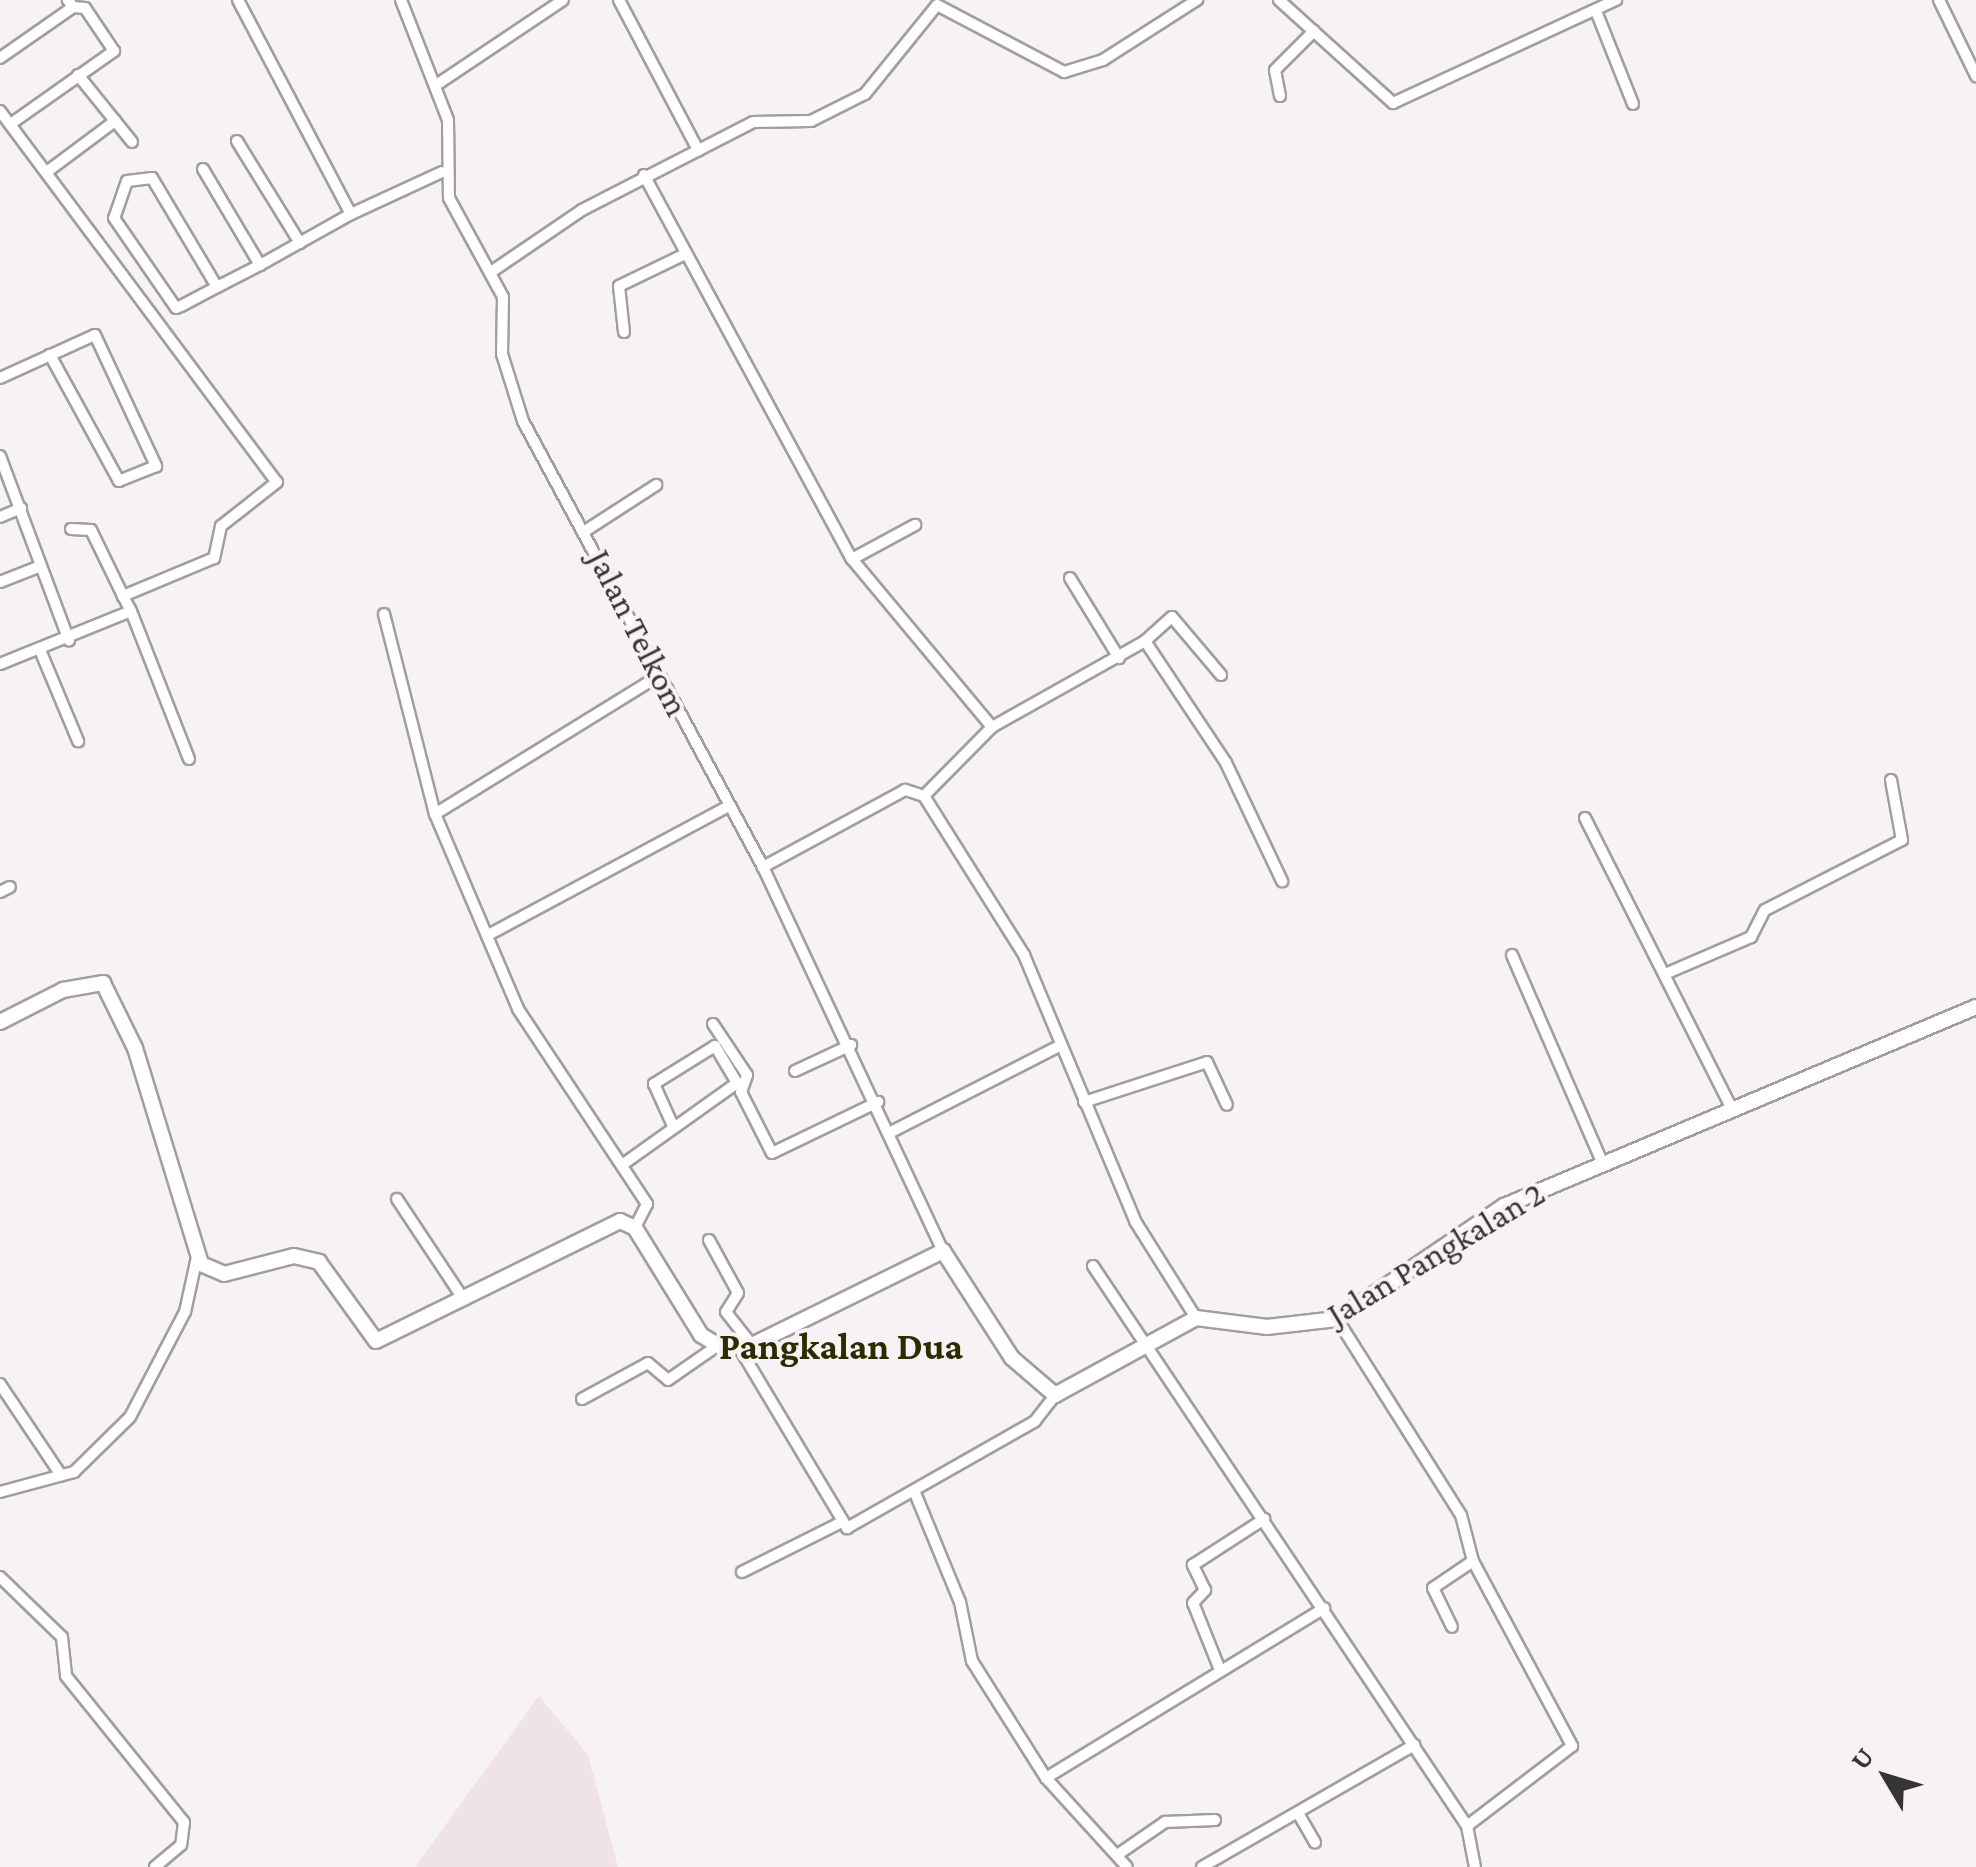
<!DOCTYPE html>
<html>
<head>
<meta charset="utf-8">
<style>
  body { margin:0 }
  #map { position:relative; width:1976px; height:1867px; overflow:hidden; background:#f7f2f4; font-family:"Crimson Pro",serif }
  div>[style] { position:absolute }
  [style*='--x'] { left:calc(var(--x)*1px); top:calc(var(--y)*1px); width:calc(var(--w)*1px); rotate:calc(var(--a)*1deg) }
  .built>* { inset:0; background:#efe3e8 }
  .roads { filter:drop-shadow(2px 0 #a29ea0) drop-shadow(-2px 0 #a29ea0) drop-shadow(0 2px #a29ea0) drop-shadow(0 -2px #a29ea0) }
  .street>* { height:10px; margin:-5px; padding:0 5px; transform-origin:5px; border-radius:5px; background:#fff }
  .secondary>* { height:14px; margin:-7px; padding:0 7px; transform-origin:7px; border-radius:7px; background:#fff }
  span { translate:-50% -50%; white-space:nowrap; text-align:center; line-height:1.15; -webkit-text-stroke:8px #f7f2f4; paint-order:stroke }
  .street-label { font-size:35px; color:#363435 }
  .neighbourhood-label { font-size:38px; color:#2d2c01; font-weight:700 }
  .north { position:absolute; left:1836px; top:1727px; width:100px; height:100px; -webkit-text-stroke:8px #f7f2f4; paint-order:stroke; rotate:308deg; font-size:28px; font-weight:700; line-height:40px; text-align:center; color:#363435 }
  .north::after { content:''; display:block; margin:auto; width:35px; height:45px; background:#363435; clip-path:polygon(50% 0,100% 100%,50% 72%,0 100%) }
</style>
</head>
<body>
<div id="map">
  <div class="built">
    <i style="clip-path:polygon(539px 1696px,588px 1755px,618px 1867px,415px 1867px)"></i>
  </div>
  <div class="roads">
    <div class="street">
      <i style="--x:238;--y:0;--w:242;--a:62.2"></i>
      <i style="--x:401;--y:0;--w:129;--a:68.6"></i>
      <i style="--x:448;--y:120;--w:78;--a:89.3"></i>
      <i style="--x:449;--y:198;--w:113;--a:61.4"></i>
      <i style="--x:503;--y:297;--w:57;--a:91"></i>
      <i style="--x:502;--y:354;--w:70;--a:72.6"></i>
      <i style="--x:523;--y:421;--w:506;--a:61.71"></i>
      <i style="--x:763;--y:867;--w:424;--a:64.9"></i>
      <i style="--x:619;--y:0;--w:170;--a:62.2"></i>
      <i style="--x:1279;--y:0;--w:154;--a:42.1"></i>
      <i style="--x:1393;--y:103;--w:246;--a:-24.8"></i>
      <i style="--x:1939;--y:0;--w:85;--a:64"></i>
      <i style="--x:1596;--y:11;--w:100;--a:68.3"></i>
      <i style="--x:0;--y:58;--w:89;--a:-34.9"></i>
      <i style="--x:73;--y:7;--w:9;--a:-126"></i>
      <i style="--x:78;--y:75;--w:86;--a:51.1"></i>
      <i style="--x:439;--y:83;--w:149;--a:-33.8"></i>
      <i style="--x:1280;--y:96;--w:26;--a:-101"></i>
      <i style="--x:1275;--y:70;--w:55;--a:-45"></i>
      <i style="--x:0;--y:111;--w:463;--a:53.3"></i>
      <i style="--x:277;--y:482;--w:71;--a:141.8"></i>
      <i style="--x:221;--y:526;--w:33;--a:102"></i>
      <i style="--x:214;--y:558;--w:99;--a:157.3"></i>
      <i style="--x:123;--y:596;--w:17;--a:62"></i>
      <i style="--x:12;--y:123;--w:125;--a:-35.2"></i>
      <i style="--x:114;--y:51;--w:52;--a:-124"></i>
      <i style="--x:85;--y:8;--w:12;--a:-175"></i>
      <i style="--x:237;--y:141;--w:120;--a:58.3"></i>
      <i style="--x:203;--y:169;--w:112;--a:59.3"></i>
      <i style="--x:48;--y:171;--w:84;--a:-36.7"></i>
      <i style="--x:644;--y:175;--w:437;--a:61.6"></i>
      <i style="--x:852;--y:559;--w:219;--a:50.2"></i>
      <i style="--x:992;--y:727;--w:97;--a:134.6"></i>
      <i style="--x:924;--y:796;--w:20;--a:-162"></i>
      <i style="--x:905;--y:790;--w:162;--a:151.5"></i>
      <i style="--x:491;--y:272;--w:110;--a:-34.3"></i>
      <i style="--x:582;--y:210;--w:192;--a:-27.2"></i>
      <i style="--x:753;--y:122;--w:58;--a:-1"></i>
      <i style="--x:811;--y:121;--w:60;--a:-26.6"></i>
      <i style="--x:865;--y:94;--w:114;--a:-51"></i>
      <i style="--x:937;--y:5;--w:144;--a:27.8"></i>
      <i style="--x:1064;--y:72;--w:41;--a:-17.1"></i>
      <i style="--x:1103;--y:60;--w:112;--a:-32.6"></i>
      <i style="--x:217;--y:287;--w:127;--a:-120.8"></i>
      <i style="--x:152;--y:178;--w:25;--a:173"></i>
      <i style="--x:127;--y:181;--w:39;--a:109"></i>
      <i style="--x:114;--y:218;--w:109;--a:55.4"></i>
      <i style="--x:176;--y:308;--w:5;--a:-22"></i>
      <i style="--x:181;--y:306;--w:41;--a:-27.8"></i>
      <i style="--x:217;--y:287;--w:48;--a:-27.1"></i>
      <i style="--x:260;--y:265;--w:104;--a:-29.3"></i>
      <i style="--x:351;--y:214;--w:100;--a:-24.8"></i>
      <i style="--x:624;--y:332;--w:46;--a:-96.2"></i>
      <i style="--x:619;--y:286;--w:69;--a:-25.8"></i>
      <i style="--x:0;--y:378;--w:104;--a:-24.4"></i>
      <i style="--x:95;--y:335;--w:145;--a:65"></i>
      <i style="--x:156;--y:466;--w:40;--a:158"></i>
      <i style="--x:119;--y:481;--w:144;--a:-118.7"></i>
      <i style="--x:0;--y:456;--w:197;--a:69.5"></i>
      <i style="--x:0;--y:517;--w:23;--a:-23"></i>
      <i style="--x:71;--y:529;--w:20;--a:3"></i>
      <i style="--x:91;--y:530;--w:73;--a:64.1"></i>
      <i style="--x:585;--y:531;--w:85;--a:-32.9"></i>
      <i style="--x:852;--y:559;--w:72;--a:-28.4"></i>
      <i style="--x:1070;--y:578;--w:94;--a:58.5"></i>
      <i style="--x:0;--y:582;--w:41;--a:-21.5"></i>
      <i style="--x:384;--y:614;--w:206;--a:75.7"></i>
      <i style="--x:435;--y:814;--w:212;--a:66.9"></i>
      <i style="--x:518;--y:1009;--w:234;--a:56.5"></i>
      <i style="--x:647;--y:1204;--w:27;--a:117"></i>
      <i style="--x:1145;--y:641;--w:36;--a:-42"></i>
      <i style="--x:1172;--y:617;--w:76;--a:49.8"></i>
      <i style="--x:40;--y:650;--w:99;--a:67.3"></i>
      <i style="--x:0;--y:664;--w:141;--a:-22"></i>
      <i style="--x:131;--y:611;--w:159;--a:68.6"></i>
      <i style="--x:992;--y:727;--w:176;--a:-29.3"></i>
      <i style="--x:1145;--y:641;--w:146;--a:56.4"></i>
      <i style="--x:1226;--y:763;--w:131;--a:64.6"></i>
      <i style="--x:924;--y:796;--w:188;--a:57.8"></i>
      <i style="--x:1024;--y:955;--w:288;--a:67.3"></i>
      <i style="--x:1135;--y:1221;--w:115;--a:57.8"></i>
      <i style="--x:435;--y:814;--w:264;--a:-31.7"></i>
      <i style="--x:1585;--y:818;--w:324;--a:63.2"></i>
      <i style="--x:0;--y:892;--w:11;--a:-27"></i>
      <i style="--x:490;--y:934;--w:271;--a:-28.2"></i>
      <i style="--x:1512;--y:955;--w:226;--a:66.5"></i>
      <i style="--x:1665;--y:974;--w:94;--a:-23.3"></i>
      <i style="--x:1751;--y:937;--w:30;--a:-63"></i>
      <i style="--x:1765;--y:910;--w:154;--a:-27.1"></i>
      <i style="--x:1902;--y:840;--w:61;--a:-100.4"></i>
      <i style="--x:713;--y:1024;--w:61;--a:56.3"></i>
      <i style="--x:747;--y:1075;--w:18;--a:109"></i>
      <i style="--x:741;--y:1092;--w:68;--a:63.1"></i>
      <i style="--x:772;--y:1153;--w:118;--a:-25.7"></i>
      <i style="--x:795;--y:1071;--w:62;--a:-24.9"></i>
      <i style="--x:1084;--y:1102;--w:129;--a:-18"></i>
      <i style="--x:1207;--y:1062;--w:47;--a:65.1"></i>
      <i style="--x:893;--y:1131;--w:184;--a:-27.1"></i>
      <i style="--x:622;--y:1165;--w:141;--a:-35.5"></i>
      <i style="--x:737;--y:1083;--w:43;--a:-120.7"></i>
      <i style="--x:715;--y:1046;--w:72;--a:148.1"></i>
      <i style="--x:654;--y:1084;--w:48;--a:65.6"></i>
      <i style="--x:397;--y:1199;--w:121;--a:56.4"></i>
      <i style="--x:709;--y:1240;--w:60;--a:61.3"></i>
      <i style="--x:738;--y:1293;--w:22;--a:122"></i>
      <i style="--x:726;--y:1312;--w:42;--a:51.8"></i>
      <i style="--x:1093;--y:1266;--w:673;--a:56.26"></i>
      <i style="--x:1337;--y:1319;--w:232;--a:57.7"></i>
      <i style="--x:1461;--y:1515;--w:48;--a:75.4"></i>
      <i style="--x:1473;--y:1561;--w:48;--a:146"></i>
      <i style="--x:1433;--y:1588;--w:43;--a:64"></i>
      <i style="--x:740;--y:1349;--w:209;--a:59.1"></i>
      <i style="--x:847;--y:1528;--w:216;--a:-29.6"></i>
      <i style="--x:1035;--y:1421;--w:33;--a:-52"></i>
      <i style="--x:0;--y:1384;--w:110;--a:56.2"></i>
      <i style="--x:582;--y:1399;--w:75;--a:-28.6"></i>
      <i style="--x:648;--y:1363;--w:26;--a:40"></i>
      <i style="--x:668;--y:1380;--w:60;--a:-34.8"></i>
      <i style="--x:0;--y:1492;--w:77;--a:-15.1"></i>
      <i style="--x:74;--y:1472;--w:78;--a:-44.5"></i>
      <i style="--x:130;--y:1417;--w:119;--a:-62.4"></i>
      <i style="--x:185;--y:1312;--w:56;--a:-77.7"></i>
      <i style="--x:915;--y:1493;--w:118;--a:67.6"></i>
      <i style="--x:960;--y:1602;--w:60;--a:78.5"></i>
      <i style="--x:972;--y:1661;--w:138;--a:57.7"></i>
      <i style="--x:1046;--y:1778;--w:120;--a:47.7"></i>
      <i style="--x:1473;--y:1561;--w:210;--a:61.8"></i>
      <i style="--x:1572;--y:1746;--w:132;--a:142.7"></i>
      <i style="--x:1467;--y:1826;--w:42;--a:79"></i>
      <i style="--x:742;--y:1572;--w:107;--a:-26.6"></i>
      <i style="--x:0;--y:1577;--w:86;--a:44.1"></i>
      <i style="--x:62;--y:1637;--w:39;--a:84"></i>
      <i style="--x:66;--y:1676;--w:188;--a:51.1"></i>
      <i style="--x:184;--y:1822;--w:23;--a:97"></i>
      <i style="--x:181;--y:1845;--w:34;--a:140"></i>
      <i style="--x:1220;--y:1670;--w:72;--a:-111.9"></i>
      <i style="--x:1193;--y:1603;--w:18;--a:-47"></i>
      <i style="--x:1205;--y:1590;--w:28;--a:-116"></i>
      <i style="--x:1193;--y:1565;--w:85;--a:-32.9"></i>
      <i style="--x:1046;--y:1778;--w:326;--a:-31.4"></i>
      <i style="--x:1298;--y:1813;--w:34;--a:60"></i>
      <i style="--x:1120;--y:1853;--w:55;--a:-34.6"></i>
      <i style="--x:1165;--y:1822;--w:50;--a:-2.3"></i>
      <i style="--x:1202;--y:1867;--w:245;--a:-29.9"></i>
    </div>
    <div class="secondary">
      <i style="--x:0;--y:1022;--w:71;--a:-26.9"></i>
      <i style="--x:63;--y:990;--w:41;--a:-9.9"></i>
      <i style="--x:103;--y:983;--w:72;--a:63.8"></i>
      <i style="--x:135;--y:1048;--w:226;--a:73"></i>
      <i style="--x:201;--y:1264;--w:25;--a:23"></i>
      <i style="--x:224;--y:1274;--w:72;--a:-14.4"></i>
      <i style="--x:294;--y:1256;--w:26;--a:13"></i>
      <i style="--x:319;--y:1262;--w:97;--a:54.2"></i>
      <i style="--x:376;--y:1341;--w:272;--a:-26.2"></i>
      <i style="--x:620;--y:1221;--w:17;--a:25"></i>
      <i style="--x:635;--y:1228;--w:126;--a:58.3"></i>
      <i style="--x:701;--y:1335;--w:26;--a:31"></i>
      <i style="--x:723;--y:1348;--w:29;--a:-6"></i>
      <i style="--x:752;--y:1345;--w:213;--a:-26.2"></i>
      <i style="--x:943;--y:1251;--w:127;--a:57.2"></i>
      <i style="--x:1012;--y:1358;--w:57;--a:40.7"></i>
      <i style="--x:1055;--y:1395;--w:161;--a:-28.6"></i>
      <i style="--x:1196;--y:1318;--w:72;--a:7.2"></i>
      <i style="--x:1267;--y:1327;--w:70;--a:-6.5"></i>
      <i style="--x:1337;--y:1319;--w:202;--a:-34.1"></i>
      <i style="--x:1504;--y:1206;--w:512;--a:-22.86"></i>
    </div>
  </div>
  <div class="street-label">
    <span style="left:638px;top:633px;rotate:63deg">Jalan Telkom</span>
    <span style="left:1436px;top:1254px;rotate:-31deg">Jalan Pangkalan 2</span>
  </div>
  <div class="neighbourhood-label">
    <span style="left:841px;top:1347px">Pangkalan Dua</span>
  </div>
  <div class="north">U</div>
</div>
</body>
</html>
